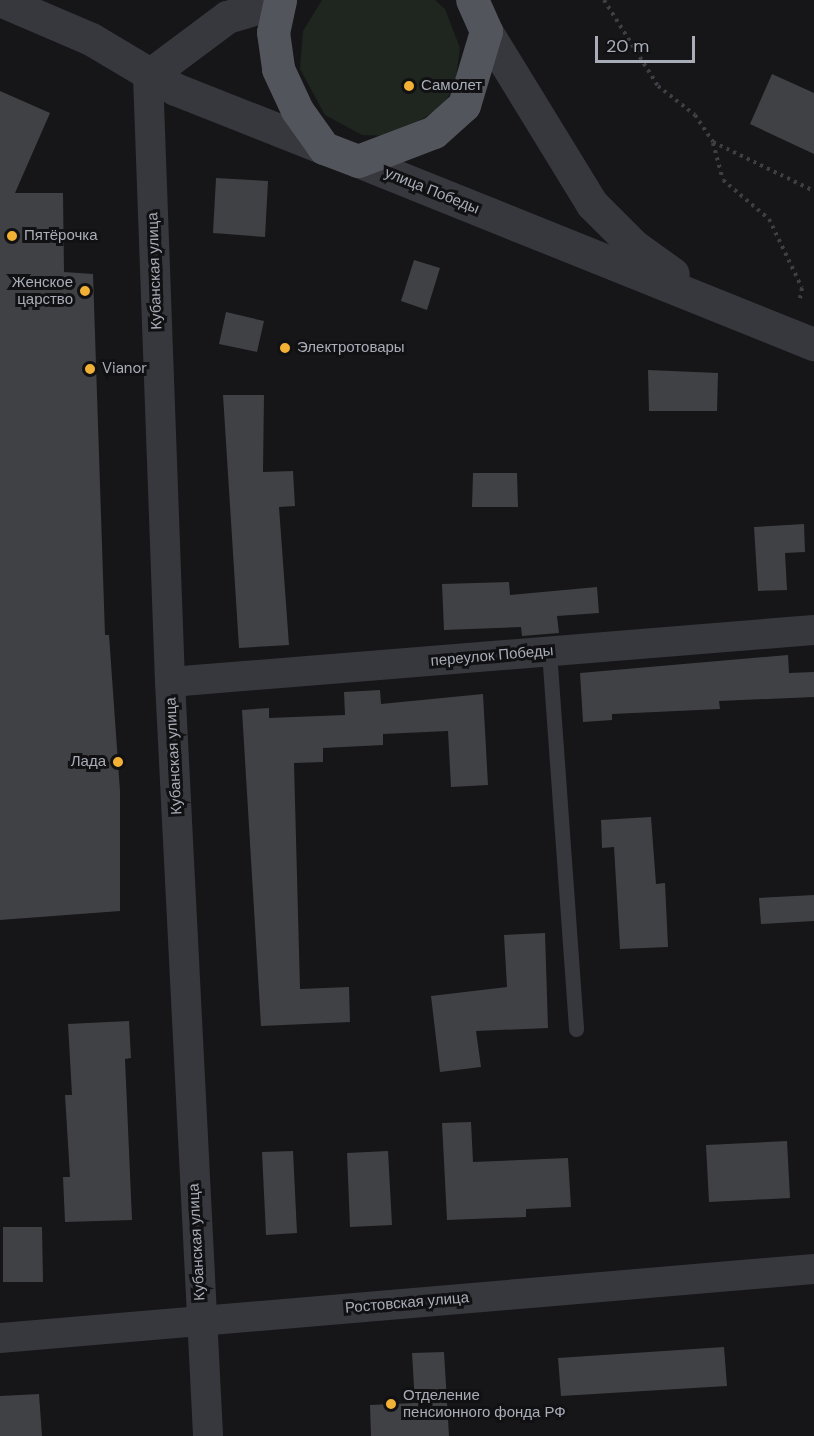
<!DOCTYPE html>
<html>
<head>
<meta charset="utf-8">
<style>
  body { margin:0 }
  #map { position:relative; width:814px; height:1436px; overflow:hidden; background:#161618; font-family:"DM Sans",sans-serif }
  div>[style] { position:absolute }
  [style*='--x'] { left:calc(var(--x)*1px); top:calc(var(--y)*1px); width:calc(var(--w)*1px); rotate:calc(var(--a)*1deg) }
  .green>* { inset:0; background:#1e261f }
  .building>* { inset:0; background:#404145 }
  .path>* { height:4px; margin-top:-2px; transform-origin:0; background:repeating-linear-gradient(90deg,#3d3f44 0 3px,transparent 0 7.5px) }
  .service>* { height:15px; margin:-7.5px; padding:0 7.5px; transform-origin:7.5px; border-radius:7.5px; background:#37383d }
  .minor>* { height:30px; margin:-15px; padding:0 15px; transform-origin:15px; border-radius:15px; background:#37383d }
  .tertiary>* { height:33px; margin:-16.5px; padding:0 16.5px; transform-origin:16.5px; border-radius:16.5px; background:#37383d }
  .primary>* { height:33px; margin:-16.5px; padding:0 16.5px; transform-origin:16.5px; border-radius:16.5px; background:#53555c }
  .dots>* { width:16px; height:16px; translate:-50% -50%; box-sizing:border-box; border:3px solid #111113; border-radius:50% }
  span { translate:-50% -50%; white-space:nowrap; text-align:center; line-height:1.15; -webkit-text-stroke:6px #111113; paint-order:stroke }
  .poi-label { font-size:15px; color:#a8adb8 }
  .left { translate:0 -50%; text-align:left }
  .right { translate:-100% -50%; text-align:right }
  .street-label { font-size:15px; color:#a8adb8 }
  .scale { position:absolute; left:595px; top:36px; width:100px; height:27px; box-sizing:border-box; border:3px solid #a8adb8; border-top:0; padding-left:8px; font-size:18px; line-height:21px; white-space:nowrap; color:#a8adb8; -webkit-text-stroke:4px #111113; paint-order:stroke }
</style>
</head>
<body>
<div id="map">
  <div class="green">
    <i style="clip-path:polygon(322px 0,435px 0,445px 9px,460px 48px,455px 85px,441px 109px,390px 136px,362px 135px,325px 115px,300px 69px,303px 31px)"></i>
  </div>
  <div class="building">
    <i style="clip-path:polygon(772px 74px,814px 93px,814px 154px,750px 124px)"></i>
    <i style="clip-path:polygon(0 91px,50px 113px,15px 193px,63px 193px,64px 272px,93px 274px,105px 635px,109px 635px,120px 791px,120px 911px,0 920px)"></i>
    <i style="clip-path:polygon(216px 178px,268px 181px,265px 237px,213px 233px)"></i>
    <i style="clip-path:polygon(414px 260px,440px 268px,427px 310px,401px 301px)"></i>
    <i style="clip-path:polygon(226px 312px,264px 321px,257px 352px,219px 344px)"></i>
    <i style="clip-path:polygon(648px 370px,718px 373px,717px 411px,649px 411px)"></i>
    <i style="clip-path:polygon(223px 395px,264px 395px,263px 472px,293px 471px,295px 506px,279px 507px,289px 645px,239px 648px)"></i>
    <i style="clip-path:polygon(473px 473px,517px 473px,518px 507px,472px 507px)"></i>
    <i style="clip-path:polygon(804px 524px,805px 552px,785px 553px,787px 590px,758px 591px,754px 527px)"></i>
    <i style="clip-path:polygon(509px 582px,510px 595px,597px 587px,599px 613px,557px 616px,559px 633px,522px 636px,521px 627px,444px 630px,442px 584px)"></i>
    <i style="clip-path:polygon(788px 655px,789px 673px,814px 672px,814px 697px,719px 701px,720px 709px,612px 714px,612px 720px,583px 722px,580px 673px)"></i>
    <i style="clip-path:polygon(380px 690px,381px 704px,483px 694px,488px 785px,451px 787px,448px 731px,383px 734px,383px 745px,323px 748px,323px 762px,294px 763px,300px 989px,349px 987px,350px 1022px,261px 1026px,242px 710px,269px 708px,269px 718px,345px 715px,344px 692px)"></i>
    <i style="clip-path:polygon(651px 817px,656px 884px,665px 883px,668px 947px,620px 949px,614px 847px,602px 848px,601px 820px)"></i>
    <i style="clip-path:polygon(814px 895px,814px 921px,761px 924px,759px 898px)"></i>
    <i style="clip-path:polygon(545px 933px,548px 1028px,476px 1031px,481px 1067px,440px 1072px,431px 996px,507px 987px,504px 935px)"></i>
    <i style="clip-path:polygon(129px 1021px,131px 1058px,125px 1059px,132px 1220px,65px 1222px,63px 1177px,70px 1177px,65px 1095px,72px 1095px,68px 1024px)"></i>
    <i style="clip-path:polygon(471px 1122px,473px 1162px,568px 1158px,571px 1207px,526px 1209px,526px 1217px,447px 1220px,442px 1123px)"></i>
    <i style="clip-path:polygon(787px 1141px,790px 1198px,709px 1202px,706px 1145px)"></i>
    <i style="clip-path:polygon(293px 1151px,297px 1233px,266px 1235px,262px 1152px)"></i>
    <i style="clip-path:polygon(388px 1151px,392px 1225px,350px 1227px,347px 1153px)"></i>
    <i style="clip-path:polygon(3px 1227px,42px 1227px,43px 1282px,3px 1282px)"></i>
    <i style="clip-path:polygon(724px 1347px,727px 1386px,561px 1396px,558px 1358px)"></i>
    <i style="clip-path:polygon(444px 1352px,449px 1436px,371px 1436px,370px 1405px,415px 1403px,412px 1353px)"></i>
    <i style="clip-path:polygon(39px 1394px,42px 1436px,0 1436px,0 1396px)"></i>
  </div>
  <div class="path">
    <i style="--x:604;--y:0;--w:102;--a:57.9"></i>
    <i style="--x:658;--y:86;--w:47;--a:38.1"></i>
    <i style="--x:695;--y:115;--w:32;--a:56"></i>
    <i style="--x:713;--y:142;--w:112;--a:25.9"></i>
    <i style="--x:713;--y:143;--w:38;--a:75"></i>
    <i style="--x:723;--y:180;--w:60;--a:40.3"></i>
    <i style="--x:769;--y:219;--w:76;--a:64.4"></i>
    <i style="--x:802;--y:288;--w:15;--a:101"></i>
  </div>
  <div class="service">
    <i style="--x:549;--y:651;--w:379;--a:85.9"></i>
  </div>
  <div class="minor">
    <i style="--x:148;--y:76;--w:606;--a:87.92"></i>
    <i style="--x:170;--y:682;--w:755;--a:87.11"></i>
    <i style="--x:170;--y:682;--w:646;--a:-4.62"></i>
    <i style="--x:0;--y:1338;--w:817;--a:-4.85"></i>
  </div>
  <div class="tertiary">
    <i style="--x:0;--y:0;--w:99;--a:23.2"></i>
    <i style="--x:91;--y:39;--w:98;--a:30.8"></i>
    <i style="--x:175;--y:89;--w:160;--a:21.6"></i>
    <i style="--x:486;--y:31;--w:203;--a:58.5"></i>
    <i style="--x:592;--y:204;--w:58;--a:45"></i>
    <i style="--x:633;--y:245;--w:49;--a:35.9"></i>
    <i style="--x:148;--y:76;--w:99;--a:-36.8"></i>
    <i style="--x:227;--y:17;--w:55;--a:-16.8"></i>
    <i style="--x:358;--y:161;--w:491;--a:21.9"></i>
  </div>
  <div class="primary">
    <i style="--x:280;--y:0;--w:33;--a:102"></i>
    <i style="--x:273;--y:32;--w:37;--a:82"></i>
    <i style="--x:278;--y:69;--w:45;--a:65.1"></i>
    <i style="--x:297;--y:110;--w:47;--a:54.6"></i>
    <i style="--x:324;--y:148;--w:36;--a:21"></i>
    <i style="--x:358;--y:161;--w:81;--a:-20.9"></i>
    <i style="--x:434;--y:132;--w:40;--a:-42"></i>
    <i style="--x:464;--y:105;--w:77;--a:-73.4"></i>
    <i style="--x:486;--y:31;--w:34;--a:-114"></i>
  </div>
  <div class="dots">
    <i style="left:409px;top:86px;background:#f2b134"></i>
    <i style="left:12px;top:236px;background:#f2b134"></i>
    <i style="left:85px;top:291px;background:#f2b134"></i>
    <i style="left:285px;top:348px;background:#f2b134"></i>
    <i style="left:90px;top:369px;background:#f2b134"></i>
    <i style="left:118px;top:762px;background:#f2b134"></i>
    <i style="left:391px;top:1404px;background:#f2b134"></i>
  </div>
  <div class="poi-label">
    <span class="left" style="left:421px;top:86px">Самолет</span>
    <span class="left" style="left:24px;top:236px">Пятёрочка</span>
    <span class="right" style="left:73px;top:291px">Женское<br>царство</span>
    <span class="left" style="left:297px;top:348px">Электротовары</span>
    <span class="left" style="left:102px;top:369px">Vianor</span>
    <span class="right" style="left:106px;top:762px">Лада</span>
    <span class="left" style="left:403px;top:1404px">Отделение<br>пенсионного фонда РФ</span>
  </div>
  <div class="street-label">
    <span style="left:432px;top:191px;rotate:22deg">улица Победы</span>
    <span style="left:155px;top:271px;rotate:-92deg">Кубанская улица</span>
    <span style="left:492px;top:656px;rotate:-5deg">переулок Победы</span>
    <span style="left:174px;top:756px;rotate:-93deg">Кубанская улица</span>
    <span style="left:197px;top:1242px;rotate:-93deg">Кубанская улица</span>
    <span style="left:407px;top:1303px;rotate:-5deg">Ростовская улица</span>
  </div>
  <div class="scale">20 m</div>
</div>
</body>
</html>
